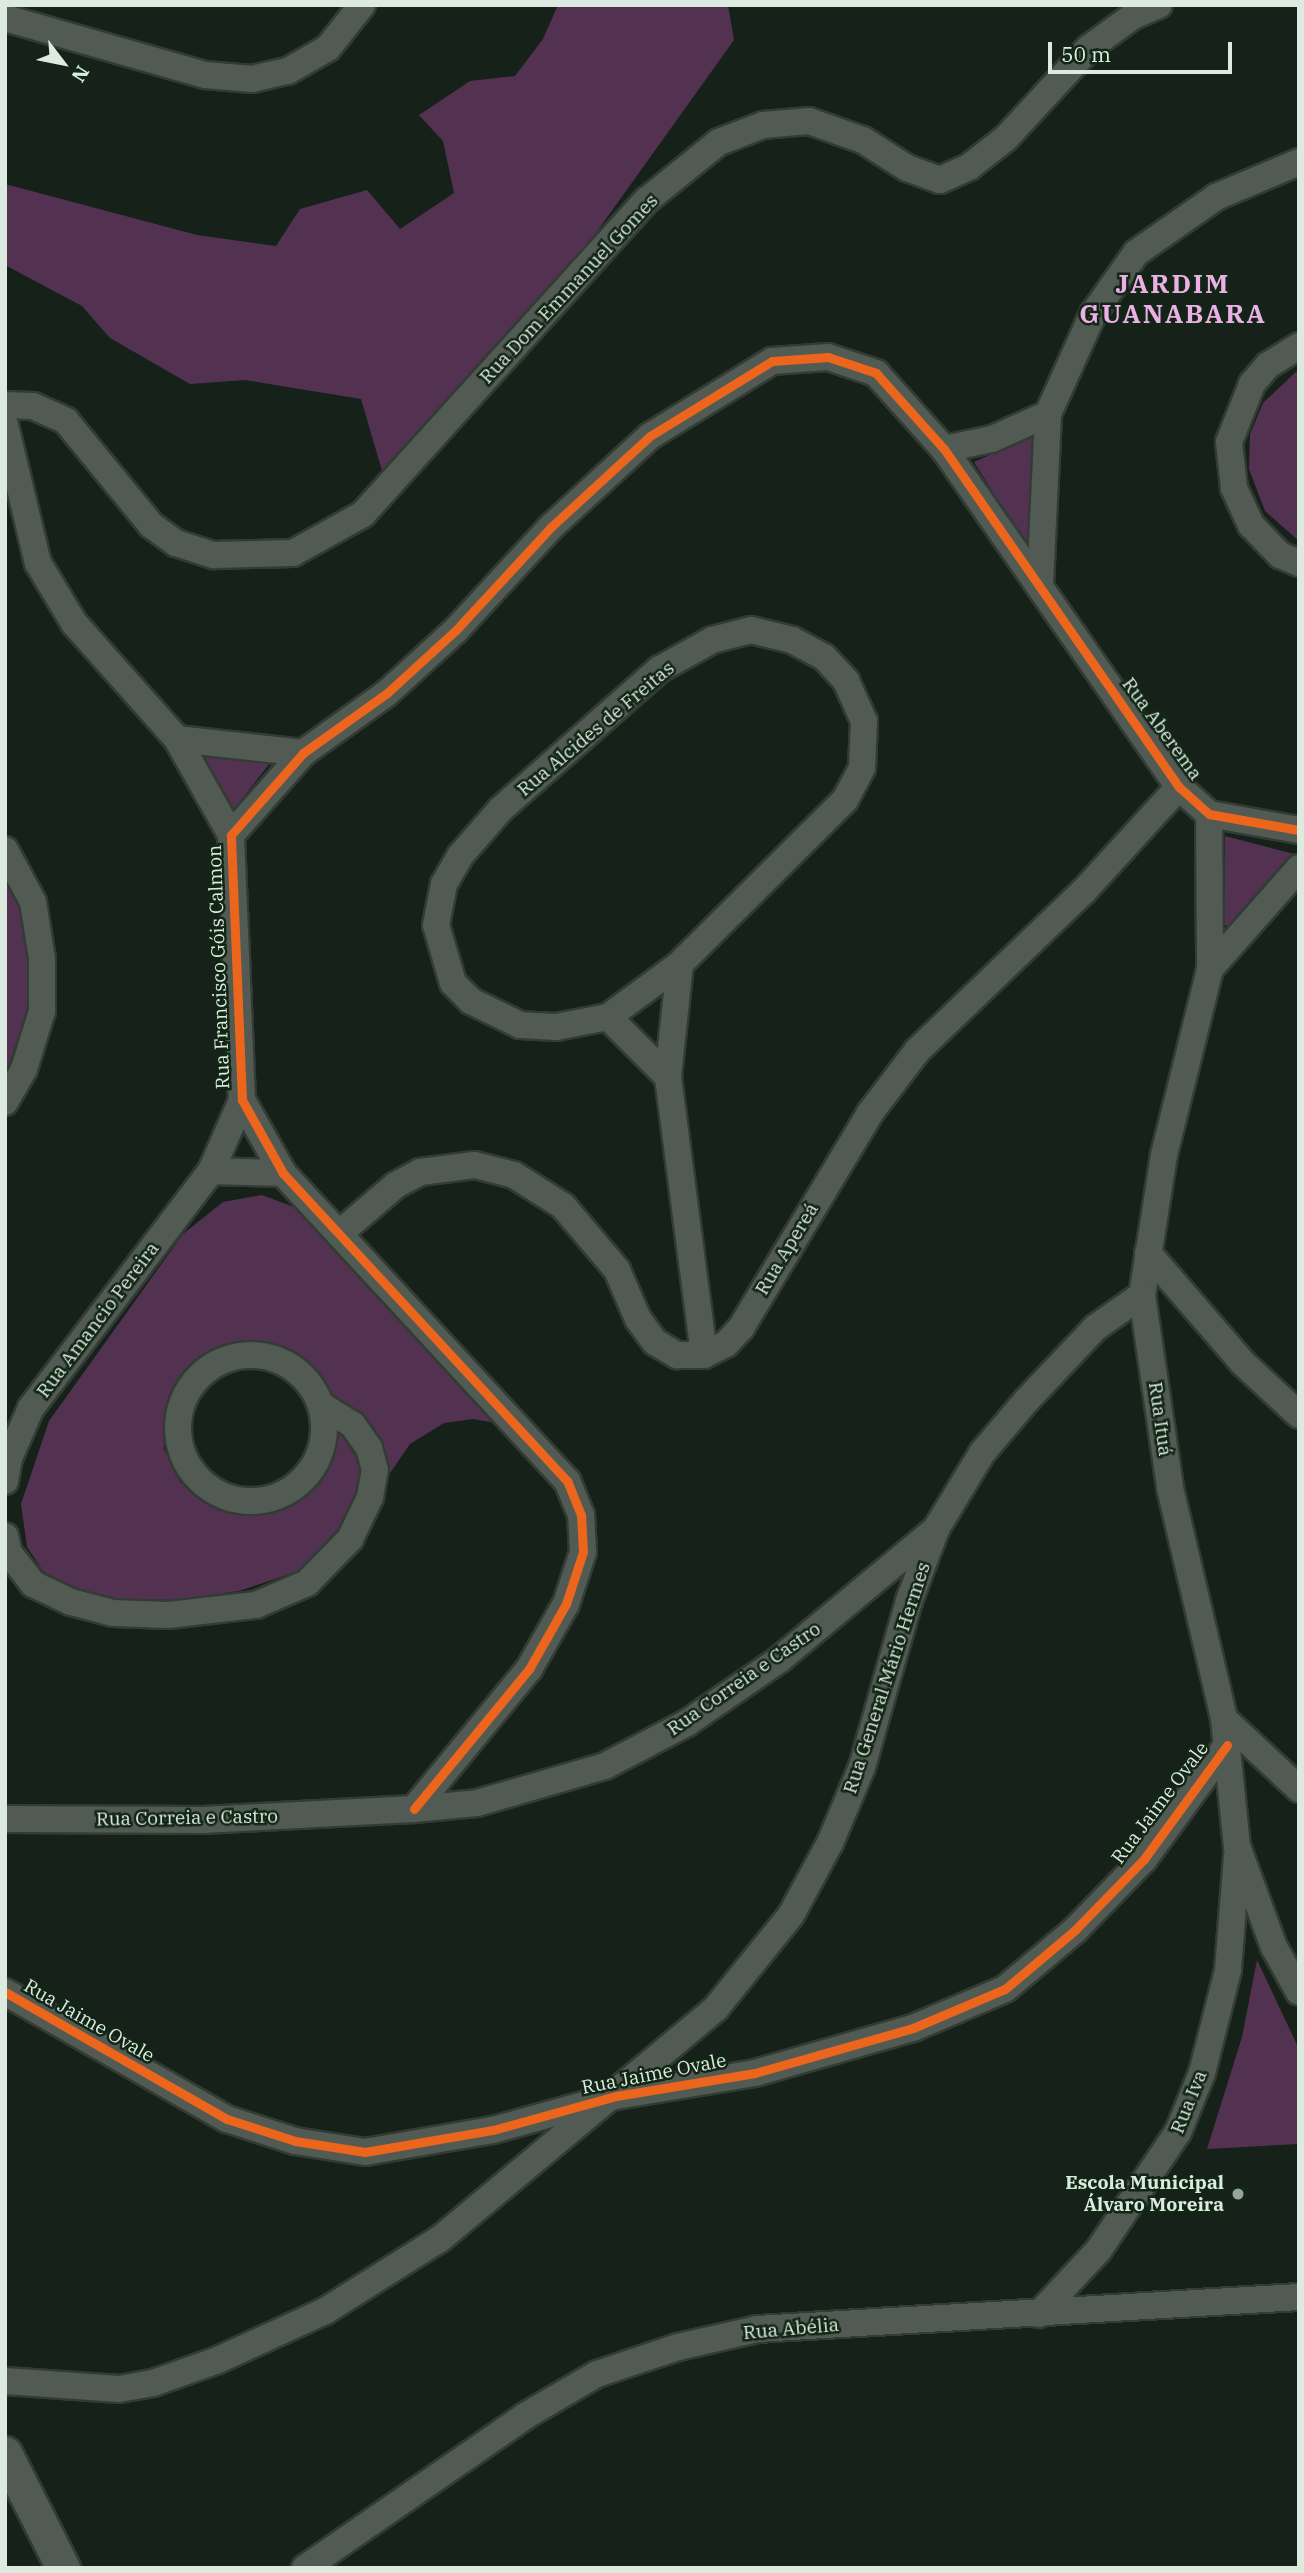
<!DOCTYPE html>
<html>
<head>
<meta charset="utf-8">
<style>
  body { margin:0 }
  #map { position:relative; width:1304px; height:2573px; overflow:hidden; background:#162219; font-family:"IBM Plex Serif",serif }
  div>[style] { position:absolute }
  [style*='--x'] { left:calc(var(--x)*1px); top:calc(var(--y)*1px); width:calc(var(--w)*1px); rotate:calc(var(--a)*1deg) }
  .green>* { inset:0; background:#533251 }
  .roads { filter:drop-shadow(2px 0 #323b34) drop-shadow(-2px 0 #323b34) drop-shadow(0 2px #323b34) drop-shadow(0 -2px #323b34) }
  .minor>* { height:26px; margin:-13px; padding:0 13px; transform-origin:13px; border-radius:13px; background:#515a53 }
  .minor>.ring { margin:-13px; padding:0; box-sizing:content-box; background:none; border:26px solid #515a53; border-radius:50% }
  .tertiary>* { height:33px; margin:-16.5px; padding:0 16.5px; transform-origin:16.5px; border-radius:16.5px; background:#515a53 }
  .cycleway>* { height:9px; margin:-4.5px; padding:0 4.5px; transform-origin:4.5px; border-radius:4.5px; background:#eb651d }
  .dots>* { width:19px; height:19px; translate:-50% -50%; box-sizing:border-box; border:4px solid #122616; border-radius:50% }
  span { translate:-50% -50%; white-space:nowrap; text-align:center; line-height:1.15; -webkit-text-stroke:5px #122616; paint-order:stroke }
  .street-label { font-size:19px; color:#ddeadf }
  .poi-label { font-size:19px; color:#ddeadf; font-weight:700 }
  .right { translate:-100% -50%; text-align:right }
  .district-label { font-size:26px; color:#ecafe6; font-weight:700; letter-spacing:2px }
  .frame { position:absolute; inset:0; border:7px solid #ddeadf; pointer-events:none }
  .north { position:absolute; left:28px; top:28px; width:70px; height:70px; -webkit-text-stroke:5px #122616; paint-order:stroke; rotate:122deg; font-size:19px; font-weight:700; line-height:28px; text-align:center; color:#ddeadf }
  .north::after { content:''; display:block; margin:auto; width:24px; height:32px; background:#ddeadf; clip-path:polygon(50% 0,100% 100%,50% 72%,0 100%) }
  .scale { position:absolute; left:1048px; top:42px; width:184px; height:32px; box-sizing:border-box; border:4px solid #ddeadf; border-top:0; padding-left:9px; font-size:21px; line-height:24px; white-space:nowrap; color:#ddeadf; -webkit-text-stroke:5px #122616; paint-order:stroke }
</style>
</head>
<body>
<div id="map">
  <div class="green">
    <i style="clip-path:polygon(558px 5px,728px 5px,734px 40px,573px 265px,385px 481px,361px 399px,245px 380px,190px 384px,110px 338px,82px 306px,5px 265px,5px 184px,197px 235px,276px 246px,300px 209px,367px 190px,400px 229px,454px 193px,443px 141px,419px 115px,470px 81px,515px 76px,543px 39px)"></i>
    <i style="clip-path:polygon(1299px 369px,1299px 541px,1265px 511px,1249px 469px,1250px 434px,1263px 403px)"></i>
    <i style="clip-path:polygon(1033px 436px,1028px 548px,974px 462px)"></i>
    <i style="clip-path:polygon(199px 755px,274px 758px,231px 813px)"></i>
    <i style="clip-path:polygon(1225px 836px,1294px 854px,1235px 929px,1225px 925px)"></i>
    <i style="clip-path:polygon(5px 881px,31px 919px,31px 999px,5px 1077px)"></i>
    <i style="clip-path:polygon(262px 1195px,302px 1210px,502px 1424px,473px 1419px,444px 1423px,410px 1444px,390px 1473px,381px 1440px,328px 1391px,310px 1367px,286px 1350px,237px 1342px,208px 1352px,178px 1379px,163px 1419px,164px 1449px,180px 1482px,217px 1510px,247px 1516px,267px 1514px,308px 1493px,326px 1469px,335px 1428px,355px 1450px,363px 1478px,345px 1527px,296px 1572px,239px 1591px,175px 1600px,113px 1599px,72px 1589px,43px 1571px,27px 1547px,21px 1504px,49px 1421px,183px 1234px,223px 1202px)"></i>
    <i style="clip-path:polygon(1257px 1960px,1299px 2049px,1299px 2144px,1207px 2149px,1242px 2037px)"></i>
  </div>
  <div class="roads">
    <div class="minor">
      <i style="--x:5;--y:18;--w:208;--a:15.9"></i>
      <i style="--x:205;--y:75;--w:47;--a:4.9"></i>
      <i style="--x:252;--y:79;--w:37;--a:-13"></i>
      <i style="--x:288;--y:71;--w:46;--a:-29.9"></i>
      <i style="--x:328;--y:48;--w:55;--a:-51.7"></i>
      <i style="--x:1299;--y:346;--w:36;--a:148"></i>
      <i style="--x:1268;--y:365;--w:25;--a:130"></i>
      <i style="--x:1252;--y:384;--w:62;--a:111.6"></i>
      <i style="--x:1229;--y:442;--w:46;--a:83.8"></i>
      <i style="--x:1234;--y:488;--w:41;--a:65.3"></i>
      <i style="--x:1251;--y:525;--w:42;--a:46"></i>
      <i style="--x:1280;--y:555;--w:21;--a:23"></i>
      <i style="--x:5;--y:405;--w:28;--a:2"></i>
      <i style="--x:33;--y:406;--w:36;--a:24"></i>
      <i style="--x:66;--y:421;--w:134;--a:50.7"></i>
      <i style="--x:151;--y:525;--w:31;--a:36"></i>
      <i style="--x:176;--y:543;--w:40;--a:18"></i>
      <i style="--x:214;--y:555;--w:79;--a:-1.5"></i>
      <i style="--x:293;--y:553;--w:80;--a:-29.1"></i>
      <i style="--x:363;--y:514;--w:423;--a:-47.9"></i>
      <i style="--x:647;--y:200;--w:92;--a:-38.9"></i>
      <i style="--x:719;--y:142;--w:47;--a:-21.1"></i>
      <i style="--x:763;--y:125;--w:46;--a:-5"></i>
      <i style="--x:809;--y:121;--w:57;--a:19.4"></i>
      <i style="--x:863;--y:140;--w:52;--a:32.5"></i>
      <i style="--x:907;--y:168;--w:35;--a:20"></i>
      <i style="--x:940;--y:180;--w:32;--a:-24"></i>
      <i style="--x:969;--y:167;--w:47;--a:-38.1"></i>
      <i style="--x:1006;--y:138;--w:122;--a:-47.3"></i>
      <i style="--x:1089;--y:48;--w:54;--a:-36"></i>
      <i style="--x:1133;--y:16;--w:28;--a:-23"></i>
      <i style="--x:5;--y:425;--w:142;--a:76.6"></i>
      <i style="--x:38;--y:563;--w:70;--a:59"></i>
      <i style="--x:74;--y:623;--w:155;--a:48.4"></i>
      <i style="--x:177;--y:739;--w:110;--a:60.6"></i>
      <i style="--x:944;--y:449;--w:49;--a:-11.8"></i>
      <i style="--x:992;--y:439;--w:61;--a:-24.1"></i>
      <i style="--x:1040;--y:585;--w:171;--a:-87.3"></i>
      <i style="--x:1048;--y:414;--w:110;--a:-65.8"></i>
      <i style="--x:1093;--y:314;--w:75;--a:-54.8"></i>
      <i style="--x:1136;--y:253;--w:98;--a:-35"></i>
      <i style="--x:1216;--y:197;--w:90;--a:-22.9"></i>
      <i style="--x:751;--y:630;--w:42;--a:13.7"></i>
      <i style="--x:792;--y:640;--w:36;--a:28"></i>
      <i style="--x:824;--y:657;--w:33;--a:47"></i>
      <i style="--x:846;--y:681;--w:44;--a:65.8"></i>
      <i style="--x:864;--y:721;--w:47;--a:92.4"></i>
      <i style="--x:862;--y:768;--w:36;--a:118"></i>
      <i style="--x:845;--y:800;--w:233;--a:135.2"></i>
      <i style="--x:680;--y:964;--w:89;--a:143.6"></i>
      <i style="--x:608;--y:1017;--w:53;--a:169.1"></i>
      <i style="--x:556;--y:1027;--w:36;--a:-177"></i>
      <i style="--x:520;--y:1025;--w:55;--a:-153.9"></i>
      <i style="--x:471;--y:1001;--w:25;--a:-135"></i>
      <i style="--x:453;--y:983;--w:60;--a:-106.3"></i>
      <i style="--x:436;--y:925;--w:42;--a:-79"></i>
      <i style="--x:444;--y:884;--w:32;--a:-60"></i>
      <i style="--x:460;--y:856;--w:62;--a:-48.9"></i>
      <i style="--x:501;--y:809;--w:212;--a:-41.4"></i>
      <i style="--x:660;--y:669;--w:60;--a:-29.1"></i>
      <i style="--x:712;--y:640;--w:40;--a:-14.4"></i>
      <i style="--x:177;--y:739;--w:127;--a:6.3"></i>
      <i style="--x:1209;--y:814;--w:155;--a:89.6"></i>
      <i style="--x:5;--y:850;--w:59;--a:61.7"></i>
      <i style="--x:33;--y:902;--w:58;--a:81"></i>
      <i style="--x:42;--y:959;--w:52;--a:90"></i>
      <i style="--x:42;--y:1011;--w:61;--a:107.2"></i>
      <i style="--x:24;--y:1069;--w:38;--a:120"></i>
      <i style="--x:1299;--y:868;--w:135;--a:131.4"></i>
      <i style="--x:1210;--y:969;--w:192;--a:103.9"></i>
      <i style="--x:1164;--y:1155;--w:142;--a:98.9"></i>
      <i style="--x:1142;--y:1295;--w:195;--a:81.7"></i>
      <i style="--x:1170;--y:1488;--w:237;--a:76.8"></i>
      <i style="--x:1224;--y:1719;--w:128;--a:84.2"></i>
      <i style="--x:1237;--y:1846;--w:108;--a:69.9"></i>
      <i style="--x:1274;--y:1947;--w:51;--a:60.9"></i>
      <i style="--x:680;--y:964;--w:114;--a:96.1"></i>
      <i style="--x:668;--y:1077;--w:280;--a:82.6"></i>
      <i style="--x:608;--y:1017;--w:85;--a:45"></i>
      <i style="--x:211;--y:1171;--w:77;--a:-66.4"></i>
      <i style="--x:341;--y:1232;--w:72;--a:-40.5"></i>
      <i style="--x:396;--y:1185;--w:27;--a:-28"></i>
      <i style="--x:420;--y:1172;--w:55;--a:-7.3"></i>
      <i style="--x:475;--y:1165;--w:40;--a:14.4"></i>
      <i style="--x:514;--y:1175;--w:58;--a:32.3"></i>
      <i style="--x:563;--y:1206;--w:84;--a:49.8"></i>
      <i style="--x:617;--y:1270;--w:53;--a:66.8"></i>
      <i style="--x:638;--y:1319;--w:29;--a:54"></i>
      <i style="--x:655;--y:1342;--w:26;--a:31"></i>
      <i style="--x:677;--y:1355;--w:27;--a:0"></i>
      <i style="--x:704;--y:1355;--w:25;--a:-27"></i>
      <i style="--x:726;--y:1344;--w:22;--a:-47"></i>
      <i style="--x:741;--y:1328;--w:251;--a:-59"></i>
      <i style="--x:870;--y:1113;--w:78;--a:-52.8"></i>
      <i style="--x:917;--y:1051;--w:231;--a:-43.8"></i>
      <i style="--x:1084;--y:891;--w:141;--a:-47.6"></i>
      <i style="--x:1148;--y:1253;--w:145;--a:49.2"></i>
      <i style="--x:1243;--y:1363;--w:76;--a:42.9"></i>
      <i class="ring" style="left:178px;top:1355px;width:120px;height:120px"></i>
      <i style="--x:5;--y:1481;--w:23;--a:-80"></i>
      <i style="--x:9;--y:1458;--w:55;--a:-66.3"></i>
      <i style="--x:31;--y:1408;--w:298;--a:-52.8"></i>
      <i style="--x:211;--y:1171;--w:72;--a:1.6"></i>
      <i style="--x:5;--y:1536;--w:17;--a:77"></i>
      <i style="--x:9;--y:1553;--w:39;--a:52"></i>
      <i style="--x:33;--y:1584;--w:42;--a:25.3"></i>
      <i style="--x:71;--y:1602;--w:43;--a:14.7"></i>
      <i style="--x:113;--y:1613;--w:55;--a:2.1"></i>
      <i style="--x:168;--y:1615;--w:89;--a:-6.5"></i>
      <i style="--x:256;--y:1605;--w:56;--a:-23.3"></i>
      <i style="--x:307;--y:1583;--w:62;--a:-45.7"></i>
      <i style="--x:350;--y:1539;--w:47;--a:-64.5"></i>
      <i style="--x:370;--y:1497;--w:27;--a:-80"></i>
      <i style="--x:375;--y:1470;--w:23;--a:-105"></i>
      <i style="--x:369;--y:1448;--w:28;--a:-125"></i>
      <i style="--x:353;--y:1425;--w:36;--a:-148"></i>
      <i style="--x:1224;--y:1719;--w:103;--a:43"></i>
      <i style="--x:414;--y:1809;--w:181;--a:-50.6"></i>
      <i style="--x:529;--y:1669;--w:75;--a:-60.4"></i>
      <i style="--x:566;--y:1604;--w:55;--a:-71.9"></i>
      <i style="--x:583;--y:1552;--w:37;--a:-93"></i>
      <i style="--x:581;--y:1515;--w:37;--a:-112"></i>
      <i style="--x:567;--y:1481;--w:419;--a:-132.7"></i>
      <i style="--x:283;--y:1173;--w:84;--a:-119.3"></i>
      <i style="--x:242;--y:1100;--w:265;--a:-92.4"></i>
      <i style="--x:231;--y:835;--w:109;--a:-48.7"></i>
      <i style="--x:303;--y:753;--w:103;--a:-35.5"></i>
      <i style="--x:387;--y:693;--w:93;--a:-42.4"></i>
      <i style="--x:456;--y:630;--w:140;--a:-47.3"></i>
      <i style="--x:551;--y:527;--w:134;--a:-42.6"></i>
      <i style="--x:650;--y:436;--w:143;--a:-31.6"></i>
      <i style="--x:772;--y:361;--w:56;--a:-4.1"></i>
      <i style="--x:828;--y:357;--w:51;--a:18.4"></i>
      <i style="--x:876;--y:373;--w:102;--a:48.2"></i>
      <i style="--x:944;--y:449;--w:412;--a:55.2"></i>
      <i style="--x:1179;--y:787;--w:40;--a:42"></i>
      <i style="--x:1209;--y:814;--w:91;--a:10.1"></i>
      <i style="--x:5;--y:1819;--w:198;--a:0.3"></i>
      <i style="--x:203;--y:1820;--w:211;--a:-3"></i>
      <i style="--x:414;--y:1809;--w:63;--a:-5.4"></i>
      <i style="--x:477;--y:1803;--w:133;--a:-16.1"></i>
      <i style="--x:605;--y:1766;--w:93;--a:-27.7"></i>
      <i style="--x:687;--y:1723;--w:113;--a:-34.5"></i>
      <i style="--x:780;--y:1659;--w:203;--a:-39.8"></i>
      <i style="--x:936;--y:1529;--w:89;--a:-58.8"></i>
      <i style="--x:982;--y:1453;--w:70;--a:-49.7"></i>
      <i style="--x:1027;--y:1400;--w:99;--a:-46.6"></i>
      <i style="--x:1095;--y:1328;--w:57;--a:-35.1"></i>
      <i style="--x:5;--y:1992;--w:256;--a:29.8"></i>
      <i style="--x:227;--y:2119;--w:71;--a:17.9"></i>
      <i style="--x:295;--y:2141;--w:71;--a:8.9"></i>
      <i style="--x:365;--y:2152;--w:130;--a:-9.8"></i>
      <i style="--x:493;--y:2130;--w:128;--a:-15.5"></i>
      <i style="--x:616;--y:2096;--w:141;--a:-9.4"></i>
      <i style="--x:755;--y:2073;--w:164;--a:-15.9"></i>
      <i style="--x:913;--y:2028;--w:100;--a:-23"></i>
      <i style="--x:1005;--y:1989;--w:92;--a:-40.1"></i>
      <i style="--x:1075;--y:1930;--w:99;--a:-45.8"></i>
      <i style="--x:1144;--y:1859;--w:141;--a:-53.9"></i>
      <i style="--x:1039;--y:2314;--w:86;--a:-46.9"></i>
      <i style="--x:1098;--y:2251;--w:143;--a:-56.1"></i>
      <i style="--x:1178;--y:2132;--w:64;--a:-67.9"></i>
      <i style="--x:1202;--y:2073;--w:106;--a:-75.8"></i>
      <i style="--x:1228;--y:1970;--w:115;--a:-85.5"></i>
      <i style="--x:5;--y:2381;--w:114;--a:4"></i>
      <i style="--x:119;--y:2389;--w:35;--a:-10"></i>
      <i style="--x:153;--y:2383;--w:69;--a:-19.5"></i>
      <i style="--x:218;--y:2360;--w:118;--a:-24.6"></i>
      <i style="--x:325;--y:2311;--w:136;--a:-32.1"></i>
      <i style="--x:440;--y:2239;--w:360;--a:-39.9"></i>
      <i style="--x:716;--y:2008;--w:119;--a:-51.1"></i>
      <i style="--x:791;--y:1915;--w:82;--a:-61.6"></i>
      <i style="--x:830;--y:1843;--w:82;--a:-67.2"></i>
      <i style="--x:862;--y:1767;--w:173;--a:-74.2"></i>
      <i style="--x:909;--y:1601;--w:77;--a:-69.4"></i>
      <i style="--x:305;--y:2568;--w:267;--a:-34.6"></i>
      <i style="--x:525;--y:2416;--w:83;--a:-30.3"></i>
      <i style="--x:597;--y:2374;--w:85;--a:-18.4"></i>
      <i style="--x:678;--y:2347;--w:81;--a:-12.8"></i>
      <i style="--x:757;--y:2329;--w:543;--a:-3.38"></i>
    </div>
    <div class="tertiary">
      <i style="--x:5;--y:2453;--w:129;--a:63.2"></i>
    </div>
  </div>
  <div class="cycleway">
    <i style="--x:414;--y:1809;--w:181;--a:-50.6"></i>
    <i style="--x:529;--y:1669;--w:75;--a:-60.4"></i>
    <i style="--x:566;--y:1604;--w:55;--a:-71.9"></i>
    <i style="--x:583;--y:1552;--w:37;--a:-93"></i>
    <i style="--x:581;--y:1515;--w:37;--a:-112"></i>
    <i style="--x:567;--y:1481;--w:419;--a:-132.7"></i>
    <i style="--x:283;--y:1173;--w:84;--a:-119.3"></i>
    <i style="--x:242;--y:1100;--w:265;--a:-92.4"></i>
    <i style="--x:231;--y:835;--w:109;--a:-48.7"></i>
    <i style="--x:303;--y:753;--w:103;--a:-35.5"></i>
    <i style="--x:387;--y:693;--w:93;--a:-42.4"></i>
    <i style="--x:456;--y:630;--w:140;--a:-47.3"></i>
    <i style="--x:551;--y:527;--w:134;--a:-42.6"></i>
    <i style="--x:650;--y:436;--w:143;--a:-31.6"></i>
    <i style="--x:772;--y:361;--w:56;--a:-4.1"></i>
    <i style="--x:828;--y:357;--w:51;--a:18.4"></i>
    <i style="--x:876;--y:373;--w:102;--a:48.2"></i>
    <i style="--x:944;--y:449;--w:412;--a:55.2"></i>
    <i style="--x:1179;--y:787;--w:40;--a:42"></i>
    <i style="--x:1209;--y:814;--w:91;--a:10.1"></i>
    <i style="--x:5;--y:1992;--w:256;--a:29.8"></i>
    <i style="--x:227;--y:2119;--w:71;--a:17.9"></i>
    <i style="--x:295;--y:2141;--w:71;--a:8.9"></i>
    <i style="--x:365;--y:2152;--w:130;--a:-9.8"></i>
    <i style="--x:493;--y:2130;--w:128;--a:-15.5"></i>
    <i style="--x:616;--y:2096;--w:141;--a:-9.4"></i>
    <i style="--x:755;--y:2073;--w:164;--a:-15.9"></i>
    <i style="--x:913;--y:2028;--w:100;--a:-23"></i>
    <i style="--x:1005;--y:1989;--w:92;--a:-40.1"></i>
    <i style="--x:1075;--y:1930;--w:99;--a:-45.8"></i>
    <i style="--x:1144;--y:1859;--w:141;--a:-53.9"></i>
  </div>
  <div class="dots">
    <i style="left:1238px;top:2194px;background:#97a49a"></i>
  </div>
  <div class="street-label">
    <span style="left:569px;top:289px;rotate:-47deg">Rua Dom Emmanuel Gomes</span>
    <span style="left:596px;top:729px;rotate:-40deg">Rua Alcides de Freitas</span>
    <span style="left:1162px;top:729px;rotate:54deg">Rua Aberema</span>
    <span style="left:219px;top:967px;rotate:-92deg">Rua Francisco Góis Calmon</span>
    <span style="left:787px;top:1249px;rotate:-59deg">Rua Apereá</span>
    <span style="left:98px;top:1320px;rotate:-53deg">Rua Amancio Pereira</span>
    <span style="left:1160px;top:1419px;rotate:82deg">Rua Ituá</span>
    <span style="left:887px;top:1678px;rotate:-72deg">Rua General Mário Hermes</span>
    <span style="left:744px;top:1679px;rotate:-35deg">Rua Correia e Castro</span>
    <span style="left:1160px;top:1803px;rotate:-53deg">Rua Jaime Ovale</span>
    <span style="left:187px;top:1818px;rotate:-1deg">Rua Correia e Castro</span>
    <span style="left:89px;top:2021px;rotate:30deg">Rua Jaime Ovale</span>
    <span style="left:654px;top:2074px;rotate:-11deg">Rua Jaime Ovale</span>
    <span style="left:1189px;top:2102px;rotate:-68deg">Rua Iva</span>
    <span style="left:791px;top:2329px;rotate:-5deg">Rua Abélia</span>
  </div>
  <div class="poi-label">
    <span class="right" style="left:1224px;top:2194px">Escola Municipal<br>Álvaro Moreira</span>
  </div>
  <div class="district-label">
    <span style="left:1173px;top:299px">JARDIM<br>GUANABARA</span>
  </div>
  <div class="frame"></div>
  <div class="north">N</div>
  <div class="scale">50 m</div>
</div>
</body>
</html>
